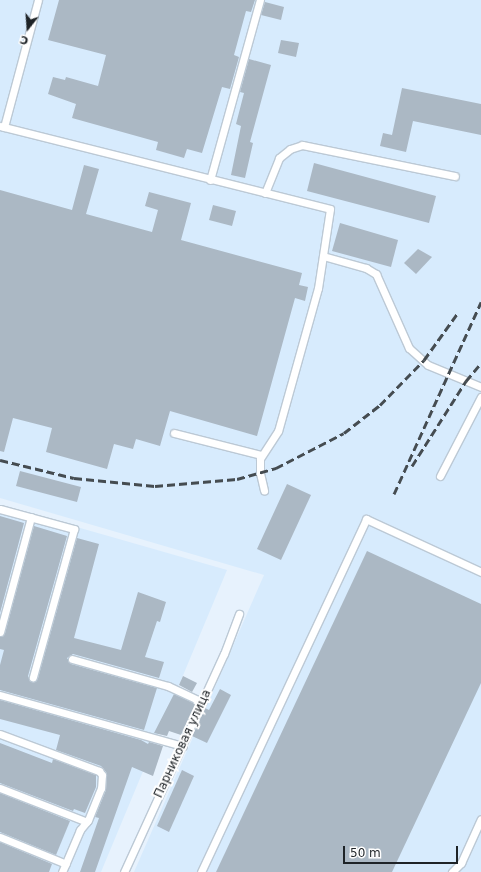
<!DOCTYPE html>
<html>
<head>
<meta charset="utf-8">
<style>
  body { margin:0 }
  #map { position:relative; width:481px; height:872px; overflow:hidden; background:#e7f2fd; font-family:"DejaVu Sans",sans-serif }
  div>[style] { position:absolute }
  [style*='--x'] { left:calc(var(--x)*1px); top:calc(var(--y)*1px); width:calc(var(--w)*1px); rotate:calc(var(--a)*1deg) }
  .built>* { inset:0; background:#d7ebfd }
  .building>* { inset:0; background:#abb8c4 }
  .roads { filter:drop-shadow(1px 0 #bcc9d5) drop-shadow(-1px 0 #bcc9d5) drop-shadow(0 1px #bcc9d5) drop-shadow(0 -1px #bcc9d5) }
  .service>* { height:7px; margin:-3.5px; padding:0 3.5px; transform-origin:3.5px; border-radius:3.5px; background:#fff }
  .rail>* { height:3px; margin-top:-1.5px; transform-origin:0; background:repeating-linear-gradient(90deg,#454c51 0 8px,transparent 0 12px) }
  span { translate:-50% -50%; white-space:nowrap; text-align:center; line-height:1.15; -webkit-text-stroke:4px #fefefe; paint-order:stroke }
  .street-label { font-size:12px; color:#1e2327 }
  .north { position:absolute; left:8px; top:8px; width:40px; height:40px; -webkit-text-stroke:3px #fefefe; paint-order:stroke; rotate:197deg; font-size:11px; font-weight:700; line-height:16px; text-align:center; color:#1e2327 }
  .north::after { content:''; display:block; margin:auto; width:14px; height:18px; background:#1e2327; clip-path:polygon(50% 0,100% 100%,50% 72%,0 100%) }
  .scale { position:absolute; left:343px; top:846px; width:115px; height:18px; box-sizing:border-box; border:2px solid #1e2327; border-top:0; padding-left:5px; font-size:12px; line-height:14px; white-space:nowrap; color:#1e2327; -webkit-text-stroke:3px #fefefe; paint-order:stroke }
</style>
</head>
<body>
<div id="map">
  <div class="built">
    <i style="clip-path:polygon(0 0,481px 0,481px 872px,134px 872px,264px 575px,0 498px)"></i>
    <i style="clip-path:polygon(0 505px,227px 570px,101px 872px,0 872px)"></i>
  </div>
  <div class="building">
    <i style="clip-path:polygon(59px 0,255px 0,251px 12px,246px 11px,234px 55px,239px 57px,230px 89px,222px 87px,202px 153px,187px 149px,184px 158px,156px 150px,158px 142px,72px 118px,76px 104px,48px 94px,53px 77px,65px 80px,66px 77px,98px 86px,106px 55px,48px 40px)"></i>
    <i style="clip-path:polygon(265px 2px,284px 7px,281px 20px,261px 15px)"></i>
    <i style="clip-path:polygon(281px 40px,299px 43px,296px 57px,278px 53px)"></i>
    <i style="clip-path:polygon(249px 59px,271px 65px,250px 142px,253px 143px,245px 178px,231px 175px,241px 126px,236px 124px,244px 93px,240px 92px)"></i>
    <i style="clip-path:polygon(402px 88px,481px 104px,481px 135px,413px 121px,406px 152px,380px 146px,383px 133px,392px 135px)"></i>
    <i style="clip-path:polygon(314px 163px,436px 196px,429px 223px,307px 191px)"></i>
    <i style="clip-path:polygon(84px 165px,99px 169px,86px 214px,152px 232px,158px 210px,145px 206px,149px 192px,191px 203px,181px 240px,302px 273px,299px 285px,308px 287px,305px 301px,295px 298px,257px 436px,170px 411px,160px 446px,136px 439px,133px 449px,114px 444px,107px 469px,46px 452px,52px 428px,13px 418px,4px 452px,0 451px,0 190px,72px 210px)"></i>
    <i style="clip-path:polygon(213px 205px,236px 211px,232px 226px,209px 220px)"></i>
    <i style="clip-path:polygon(340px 223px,398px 240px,391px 267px,332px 251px)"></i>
    <i style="clip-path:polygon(418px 249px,432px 257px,416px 274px,404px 263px)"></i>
    <i style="clip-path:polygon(20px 471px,81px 487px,77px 502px,16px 486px)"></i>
    <i style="clip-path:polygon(287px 484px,311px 495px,281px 560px,257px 549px)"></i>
    <i style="clip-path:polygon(0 516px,24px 523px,0 613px)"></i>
    <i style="clip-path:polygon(34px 526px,67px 536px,28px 676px,31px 682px,38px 678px,77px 538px,99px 544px,74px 638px,121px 650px,138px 592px,166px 602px,160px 622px,157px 621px,145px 657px,164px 662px,159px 678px,73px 654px,67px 658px,71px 664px,157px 688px,144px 730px,0 690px,0 665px,4px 650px,0 649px,0 637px,5px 633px)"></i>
    <i style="clip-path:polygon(367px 551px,481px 604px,481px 683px,392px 872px,216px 872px)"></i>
    <i style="clip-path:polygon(183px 676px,197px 683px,192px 692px,179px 685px)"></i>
    <i style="clip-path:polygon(220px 689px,231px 695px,207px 743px,192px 736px,205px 708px,209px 710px)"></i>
    <i style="clip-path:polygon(174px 694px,196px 704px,183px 731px,181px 735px,169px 731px,167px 736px,154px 733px)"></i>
    <i style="clip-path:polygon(0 700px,141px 740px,148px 744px,149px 742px,163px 746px,153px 776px,132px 767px,95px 872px,80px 872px,99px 818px,95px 817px,106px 790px,106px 772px,101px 766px,56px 750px,60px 735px,0 719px)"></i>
    <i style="clip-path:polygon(0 743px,52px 763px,53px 759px,96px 775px,96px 787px,85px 813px,74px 809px,73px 811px,0 783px)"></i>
    <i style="clip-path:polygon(182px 770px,194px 776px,169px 832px,157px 826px)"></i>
    <i style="clip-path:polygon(0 793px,70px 821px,56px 855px,0 832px)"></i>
    <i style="clip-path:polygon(0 842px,52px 864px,49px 872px,0 872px)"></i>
  </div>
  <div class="roads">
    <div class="service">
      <i style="--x:0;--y:126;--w:340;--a:14.1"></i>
      <i style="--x:330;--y:209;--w:80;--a:98.6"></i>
      <i style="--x:318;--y:288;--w:148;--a:105.6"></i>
      <i style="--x:278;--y:431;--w:33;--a:123"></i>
      <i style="--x:260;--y:459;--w:14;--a:90"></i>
      <i style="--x:260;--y:473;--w:18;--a:77"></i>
      <i style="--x:4;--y:127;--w:131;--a:-75"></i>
      <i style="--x:210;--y:180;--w:187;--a:-74.5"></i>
      <i style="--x:265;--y:193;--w:38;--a:-68"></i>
      <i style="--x:279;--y:158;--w:14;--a:-39"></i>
      <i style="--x:290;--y:149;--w:13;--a:-18"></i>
      <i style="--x:302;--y:145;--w:156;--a:11.5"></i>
      <i style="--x:323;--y:256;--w:45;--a:15.6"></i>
      <i style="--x:366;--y:268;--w:12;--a:31"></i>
      <i style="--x:376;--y:274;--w:81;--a:66"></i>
      <i style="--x:409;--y:348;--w:25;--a:42"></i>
      <i style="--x:428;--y:365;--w:57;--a:22.5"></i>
      <i style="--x:174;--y:433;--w:90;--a:14.2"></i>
      <i style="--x:440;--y:476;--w:89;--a:-62.6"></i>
      <i style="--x:0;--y:509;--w:77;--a:15.1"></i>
      <i style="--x:74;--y:529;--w:154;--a:105.5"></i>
      <i style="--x:0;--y:632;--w:119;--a:-74.9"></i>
      <i style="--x:72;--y:659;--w:100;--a:15.7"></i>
      <i style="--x:168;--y:686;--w:38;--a:25"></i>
      <i style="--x:0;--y:695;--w:190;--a:15.6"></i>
      <i style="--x:0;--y:734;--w:106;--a:20.5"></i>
      <i style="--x:99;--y:771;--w:5;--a:53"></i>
      <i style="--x:102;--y:775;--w:13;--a:94"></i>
      <i style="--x:101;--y:788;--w:35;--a:112"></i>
      <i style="--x:88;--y:820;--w:13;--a:129"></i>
      <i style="--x:80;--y:830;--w:46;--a:113.2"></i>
      <i style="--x:0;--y:788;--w:93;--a:21.3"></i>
      <i style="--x:0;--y:837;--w:71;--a:22.2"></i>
      <i style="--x:124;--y:872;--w:240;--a:-65.4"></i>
      <i style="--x:224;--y:654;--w:43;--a:-69.4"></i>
      <i style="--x:201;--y:872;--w:390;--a:-64.9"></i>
      <i style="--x:366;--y:519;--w:127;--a:24.7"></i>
      <i style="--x:452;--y:872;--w:13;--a:-45"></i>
      <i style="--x:461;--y:863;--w:48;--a:-65.6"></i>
    </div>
  </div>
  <div class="rail">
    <i style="--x:0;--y:460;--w:76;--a:13.7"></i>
    <i style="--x:74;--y:478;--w:81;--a:5.6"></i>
    <i style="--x:155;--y:486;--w:82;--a:-4.9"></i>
    <i style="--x:237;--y:479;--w:41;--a:-15.8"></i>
    <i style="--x:276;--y:468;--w:76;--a:-27.2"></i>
    <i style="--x:344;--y:433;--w:46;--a:-37.9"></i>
    <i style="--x:380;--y:405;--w:63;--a:-45.6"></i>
    <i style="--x:424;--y:360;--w:57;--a:-54.3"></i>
    <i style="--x:412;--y:466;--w:101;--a:-57.6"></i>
    <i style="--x:466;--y:381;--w:23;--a:-50"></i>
    <i style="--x:394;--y:494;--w:211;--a:-65.6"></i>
  </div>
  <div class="street-label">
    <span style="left:183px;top:744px;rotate:-65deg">Парниковая улица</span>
  </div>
  <div class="north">С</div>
  <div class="scale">50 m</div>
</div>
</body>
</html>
